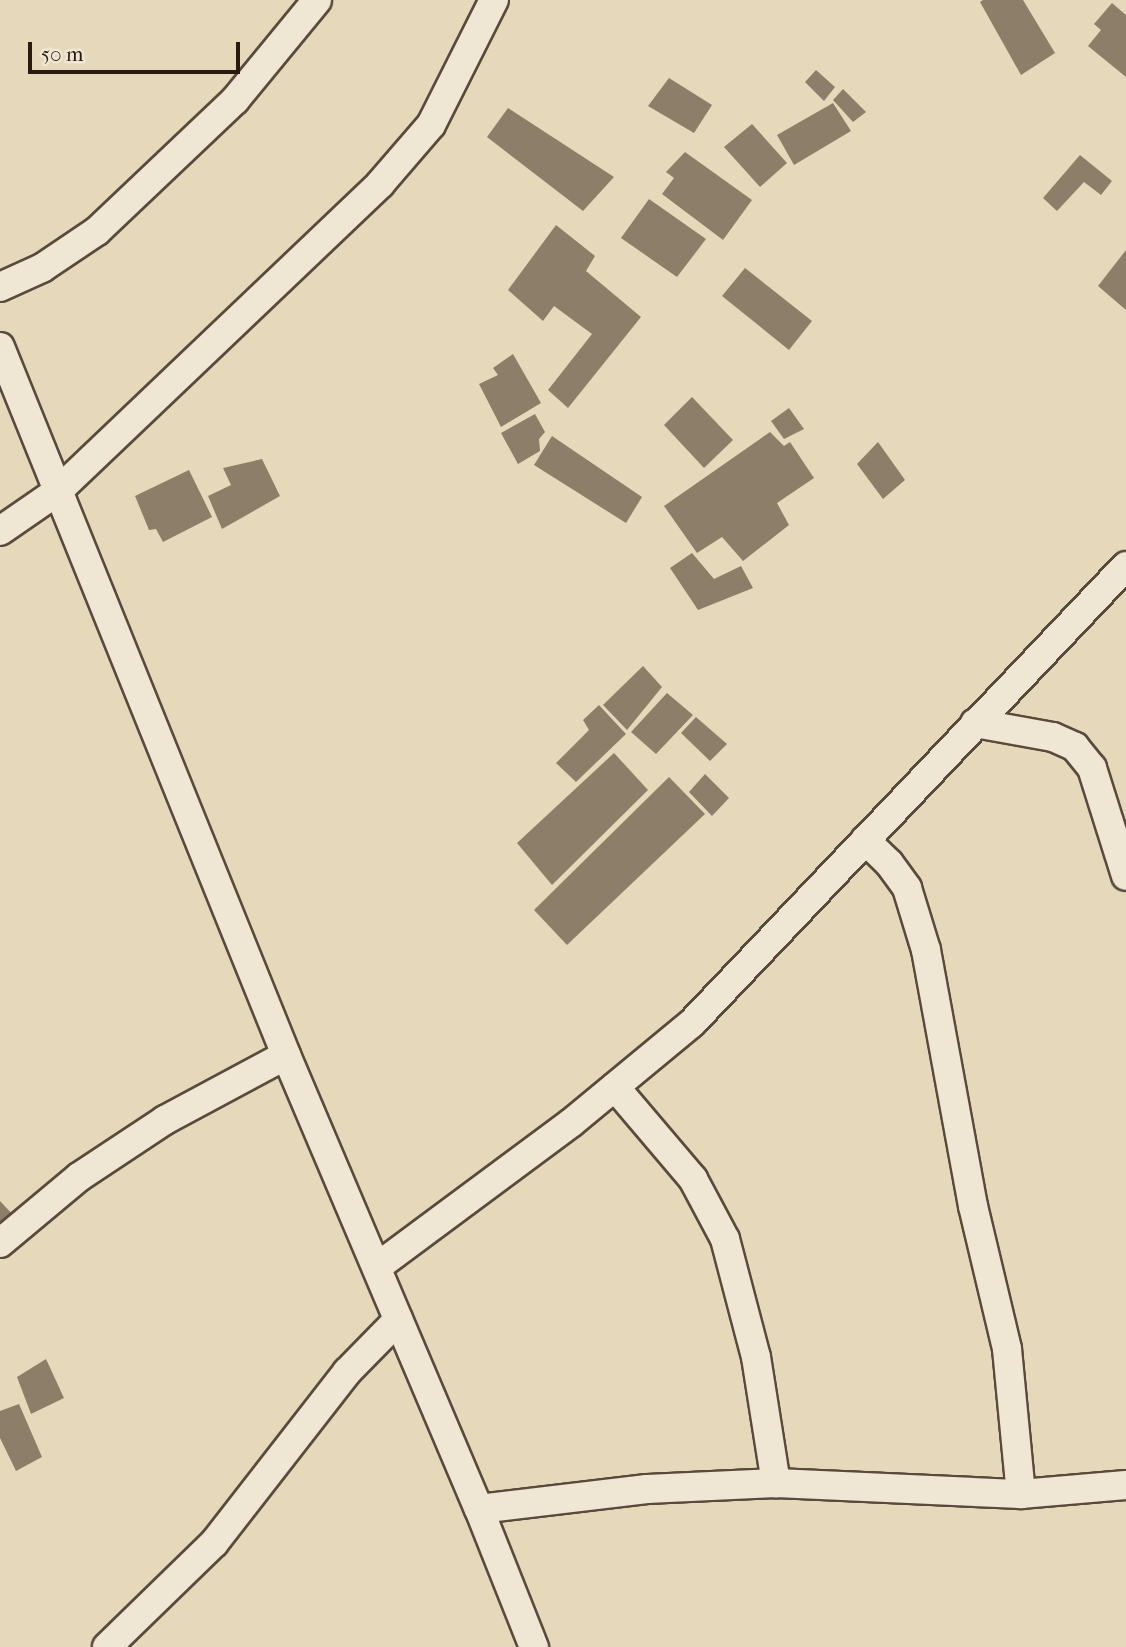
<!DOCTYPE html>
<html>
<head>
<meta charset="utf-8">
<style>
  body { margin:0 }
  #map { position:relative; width:1126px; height:1647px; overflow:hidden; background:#e6d9bb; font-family:"IM FELL French Canon",serif }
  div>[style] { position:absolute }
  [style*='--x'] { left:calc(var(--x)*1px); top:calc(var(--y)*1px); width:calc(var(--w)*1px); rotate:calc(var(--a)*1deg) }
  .building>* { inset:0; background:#8c7e69 }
  .roads { filter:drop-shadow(2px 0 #594a3c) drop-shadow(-2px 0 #594a3c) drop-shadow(0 2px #594a3c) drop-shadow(0 -2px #594a3c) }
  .minor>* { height:28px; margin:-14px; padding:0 14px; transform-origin:14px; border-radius:14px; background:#efe6d3 }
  span { translate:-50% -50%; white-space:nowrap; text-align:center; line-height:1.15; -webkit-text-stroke:6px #efe6d3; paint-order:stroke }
  .scale { position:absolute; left:28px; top:42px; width:212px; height:32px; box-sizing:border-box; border:4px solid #2a1b11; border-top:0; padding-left:9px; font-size:21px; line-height:24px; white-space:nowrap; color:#2a1b11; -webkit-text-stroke:5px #efe6d3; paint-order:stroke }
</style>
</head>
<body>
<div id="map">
  <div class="building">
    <i style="clip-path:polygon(983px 0,1023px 0,1055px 53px,1021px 75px,980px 2px)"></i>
    <i style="clip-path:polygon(1112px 3px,1126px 15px,1126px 77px,1088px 46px,1101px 30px,1094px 24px)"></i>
    <i style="clip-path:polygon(816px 70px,835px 87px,824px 101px,805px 82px)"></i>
    <i style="clip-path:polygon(669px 78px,712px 105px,694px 133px,648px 106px)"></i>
    <i style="clip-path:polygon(843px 89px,866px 112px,853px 122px,833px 100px)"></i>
    <i style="clip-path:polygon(833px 103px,851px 131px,794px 165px,777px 135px)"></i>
    <i style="clip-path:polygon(508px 108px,614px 177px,583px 211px,487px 137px)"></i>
    <i style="clip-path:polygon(752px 124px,787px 163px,760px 187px,724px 147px)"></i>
    <i style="clip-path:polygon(685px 152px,752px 200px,723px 240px,662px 194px,674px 178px,666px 172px)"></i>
    <i style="clip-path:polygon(1080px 155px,1112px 181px,1101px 195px,1084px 182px,1057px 211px,1043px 198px)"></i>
    <i style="clip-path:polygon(649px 199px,706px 239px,677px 277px,621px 238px)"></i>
    <i style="clip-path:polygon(556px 225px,595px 256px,586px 271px,641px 317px,568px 408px,548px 390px,592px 334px,554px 306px,543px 321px,508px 290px)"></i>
    <i style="clip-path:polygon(1126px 250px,1126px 310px,1098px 286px)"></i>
    <i style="clip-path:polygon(745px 268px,812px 321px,789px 350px,722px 296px)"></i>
    <i style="clip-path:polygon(513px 354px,541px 403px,501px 427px,479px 384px,498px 375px,493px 368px)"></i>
    <i style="clip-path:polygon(692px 397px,733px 440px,704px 468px,664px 425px)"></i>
    <i style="clip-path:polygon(789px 408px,804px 429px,784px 439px,771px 421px)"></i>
    <i style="clip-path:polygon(535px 414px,545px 432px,539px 439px,540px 451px,518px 464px,501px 433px)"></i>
    <i style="clip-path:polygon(770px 432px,784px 446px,790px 442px,814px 478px,777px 503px,789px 525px,743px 561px,722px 537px,697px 553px,664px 506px)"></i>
    <i style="clip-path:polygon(552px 436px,642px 497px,626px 523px,534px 465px)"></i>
    <i style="clip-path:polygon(878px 442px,905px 480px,883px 499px,857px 464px)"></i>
    <i style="clip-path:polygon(262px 459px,280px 496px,222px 529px,208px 496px,231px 485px,223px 468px)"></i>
    <i style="clip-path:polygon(189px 470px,212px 517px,163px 542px,156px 529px,149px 530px,135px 496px)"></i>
    <i style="clip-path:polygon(692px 553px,714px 579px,741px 566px,753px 588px,698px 610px,670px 568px)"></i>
    <i style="clip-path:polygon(643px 666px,662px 687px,627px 730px,603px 705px)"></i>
    <i style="clip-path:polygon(667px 693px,693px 715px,656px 754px,631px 732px)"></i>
    <i style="clip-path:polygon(599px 705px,626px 734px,576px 782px,556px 763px,589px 730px,583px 720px)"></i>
    <i style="clip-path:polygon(696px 717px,727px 744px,710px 761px,681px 733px)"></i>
    <i style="clip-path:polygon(614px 753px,648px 790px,552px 885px,517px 843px)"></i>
    <i style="clip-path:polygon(705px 774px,729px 798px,712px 816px,689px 792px)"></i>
    <i style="clip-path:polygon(669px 777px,705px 814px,567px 945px,534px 910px)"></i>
    <i style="clip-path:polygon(0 1201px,15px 1217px,0 1230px)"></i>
    <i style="clip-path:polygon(46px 1359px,64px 1398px,31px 1414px,17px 1377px)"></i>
    <i style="clip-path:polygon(19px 1404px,42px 1457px,16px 1471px,0 1438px,0 1411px)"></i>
  </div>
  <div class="roads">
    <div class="minor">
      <i style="--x:0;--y:287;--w:46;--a:-24.3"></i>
      <i style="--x:42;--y:268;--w:66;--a:-33.9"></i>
      <i style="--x:97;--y:231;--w:190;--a:-43.5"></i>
      <i style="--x:235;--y:100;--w:129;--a:-50.6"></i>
      <i style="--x:0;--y:347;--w:764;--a:68"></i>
      <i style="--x:286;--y:1055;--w:493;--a:67"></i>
      <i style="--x:479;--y:1509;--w:149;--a:68.3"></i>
      <i style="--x:0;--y:531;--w:70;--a:-34.6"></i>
      <i style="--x:58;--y:491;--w:445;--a:-43.6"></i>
      <i style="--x:380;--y:184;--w:78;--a:-49.2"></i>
      <i style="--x:431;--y:125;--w:140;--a:-63.3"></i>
      <i style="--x:975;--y:723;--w:79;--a:10.2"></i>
      <i style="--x:1053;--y:737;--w:24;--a:24"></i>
      <i style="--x:1075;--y:747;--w:27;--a:51"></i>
      <i style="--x:1092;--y:768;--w:113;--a:72.5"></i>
      <i style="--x:865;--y:840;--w:33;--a:44"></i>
      <i style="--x:889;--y:863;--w:31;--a:54"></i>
      <i style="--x:907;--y:888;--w:65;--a:73"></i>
      <i style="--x:926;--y:950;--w:260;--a:79.6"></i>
      <i style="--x:973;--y:1206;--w:147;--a:76.6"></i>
      <i style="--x:1007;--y:1349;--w:146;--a:84.5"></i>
      <i style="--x:615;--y:1087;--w:121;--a:49.7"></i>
      <i style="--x:693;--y:1179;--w:68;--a:61.9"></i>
      <i style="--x:725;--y:1239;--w:122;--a:75.3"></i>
      <i style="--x:756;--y:1357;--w:128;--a:81"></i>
      <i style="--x:0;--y:1243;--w:103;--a:-39.9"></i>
      <i style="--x:79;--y:1177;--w:103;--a:-33.5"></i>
      <i style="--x:165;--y:1120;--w:137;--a:-28.2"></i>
      <i style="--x:377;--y:1267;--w:242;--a:-36.6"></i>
      <i style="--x:571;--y:1123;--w:157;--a:-39.6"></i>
      <i style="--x:692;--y:1023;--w:630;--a:-46.48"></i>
      <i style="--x:479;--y:1509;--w:169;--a:-6.8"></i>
      <i style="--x:647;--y:1489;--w:129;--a:-2.7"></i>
      <i style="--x:776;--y:1483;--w:245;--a:2.6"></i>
      <i style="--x:1021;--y:1494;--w:105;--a:-4.9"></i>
      <i style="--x:107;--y:1647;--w:149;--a:-44.2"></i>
      <i style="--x:214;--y:1543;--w:217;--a:-52.1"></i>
      <i style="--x:347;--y:1372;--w:73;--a:-45.6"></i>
    </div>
  </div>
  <div class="scale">50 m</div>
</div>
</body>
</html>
